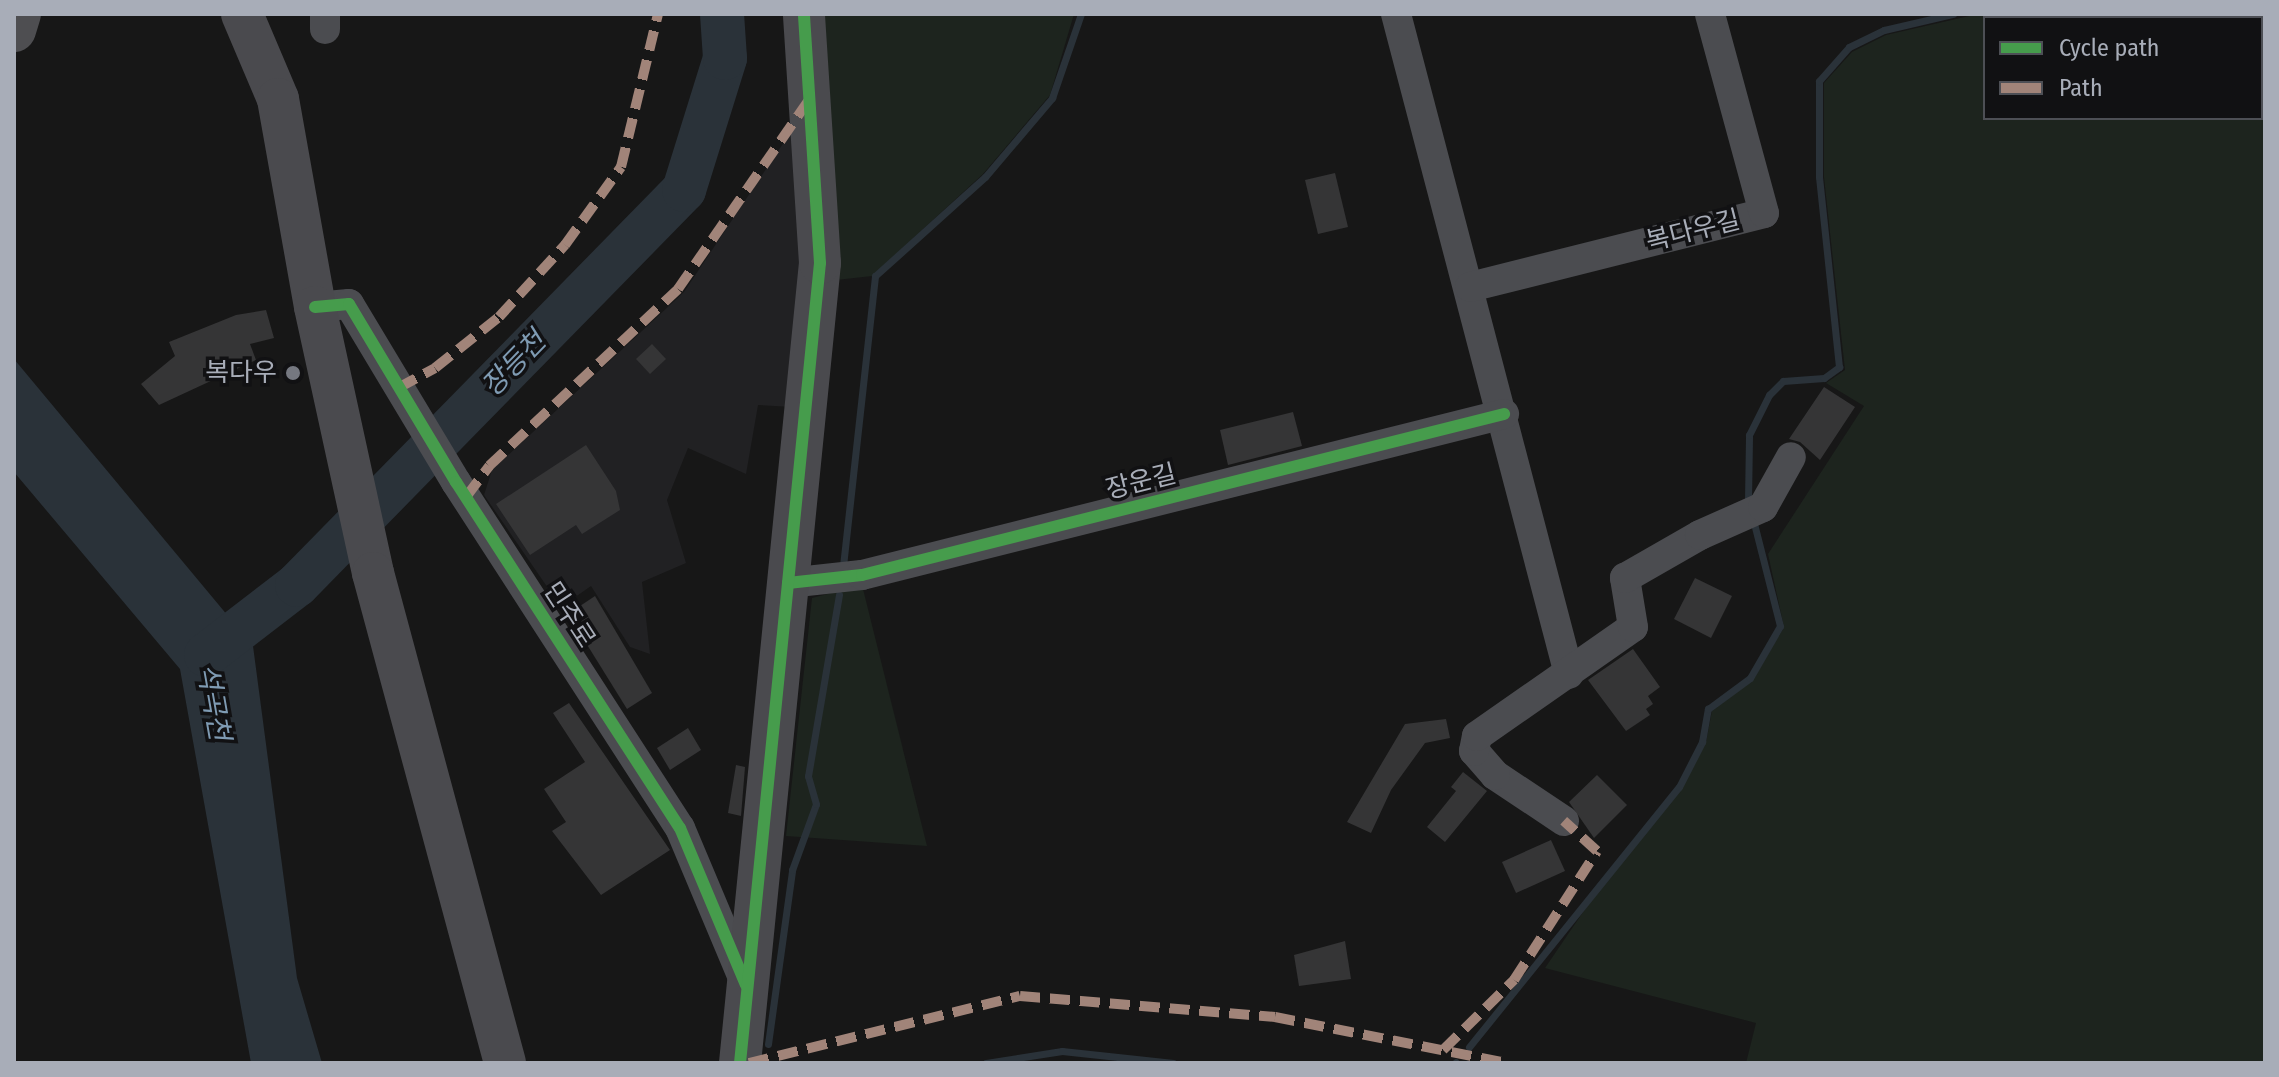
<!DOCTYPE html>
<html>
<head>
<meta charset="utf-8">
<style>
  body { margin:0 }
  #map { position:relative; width:2279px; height:1077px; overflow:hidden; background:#171717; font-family:"Fira Sans Condensed","Noto Sans KR",sans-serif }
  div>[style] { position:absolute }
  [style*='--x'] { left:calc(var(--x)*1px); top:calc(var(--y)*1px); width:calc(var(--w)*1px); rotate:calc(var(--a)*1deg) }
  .built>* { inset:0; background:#212123 }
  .green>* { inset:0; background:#1d241e }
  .water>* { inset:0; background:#2a3239 }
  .stream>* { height:7px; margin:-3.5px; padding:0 3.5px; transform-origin:3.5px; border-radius:3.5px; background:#2a3239 }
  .river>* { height:44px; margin:-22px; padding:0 22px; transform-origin:22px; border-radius:22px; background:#2a3239 }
  .building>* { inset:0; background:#353536 }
  .street>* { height:30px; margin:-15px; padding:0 15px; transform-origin:15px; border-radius:15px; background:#4b4c50 }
  .secondary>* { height:42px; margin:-21px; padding:0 21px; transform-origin:21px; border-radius:21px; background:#4a4a4e }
  .highway>* { height:44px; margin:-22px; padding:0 22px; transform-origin:22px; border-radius:22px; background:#4e4e51 }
  .quiet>* { height:10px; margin-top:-5px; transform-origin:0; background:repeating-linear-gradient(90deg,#a18479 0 20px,transparent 0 30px) }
  .cycleway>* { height:12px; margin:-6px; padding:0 6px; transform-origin:6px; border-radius:6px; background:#469c4c }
  .dots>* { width:22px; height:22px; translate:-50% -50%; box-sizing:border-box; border:4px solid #111113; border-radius:50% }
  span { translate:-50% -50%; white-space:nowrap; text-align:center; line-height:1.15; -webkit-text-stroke:7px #111113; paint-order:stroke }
  .street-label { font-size:26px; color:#a8adb8 }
  .poi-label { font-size:26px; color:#a8adb8 }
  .right { translate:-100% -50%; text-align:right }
  .water-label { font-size:28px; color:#7f9bb3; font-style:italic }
  .frame { position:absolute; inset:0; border:16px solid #a8adb8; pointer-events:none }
  .legend { position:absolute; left:1983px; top:16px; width:280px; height:104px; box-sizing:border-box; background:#111113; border:2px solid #4d4f55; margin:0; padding:10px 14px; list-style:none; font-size:24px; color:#a8adb8 }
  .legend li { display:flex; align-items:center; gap:16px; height:40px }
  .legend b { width:40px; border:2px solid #4d4f55 }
</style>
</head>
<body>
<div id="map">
  <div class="built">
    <i style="clip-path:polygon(792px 130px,806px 267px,792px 407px,758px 405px,746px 474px,688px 448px,667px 500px,686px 563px,642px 582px,650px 654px,630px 647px,591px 586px,561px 607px,484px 495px,492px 470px,684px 292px)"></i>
  </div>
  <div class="green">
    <i style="clip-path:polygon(813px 14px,1074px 14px,1050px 95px,983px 174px,872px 276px,827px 281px)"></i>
    <i style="clip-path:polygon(1978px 14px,2062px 18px,1985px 18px,1985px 118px,2261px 118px,2261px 18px,2166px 18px,2265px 14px,2265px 1063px,1746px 1063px,1756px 1023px,1545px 968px,1609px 874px,1681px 789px,1706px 742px,1712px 711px,1753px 680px,1784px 627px,1768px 554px,1864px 406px,1826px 383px,1845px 370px,1824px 177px,1824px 83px,1852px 52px,1886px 35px)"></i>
    <i style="clip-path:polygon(862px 585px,927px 846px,786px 836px,812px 598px)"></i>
  </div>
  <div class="water">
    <i style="clip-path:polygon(14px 359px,253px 646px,297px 978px,322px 1063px,251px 1063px,180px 669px,14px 472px)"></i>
  </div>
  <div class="stream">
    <i style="--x:2067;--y:14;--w:13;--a:18"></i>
    <i style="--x:2148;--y:18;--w:13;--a:-18"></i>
    <i style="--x:1748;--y:501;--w:66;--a:-89.1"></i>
    <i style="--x:1749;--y:435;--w:45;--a:-63.4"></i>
    <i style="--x:1769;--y:395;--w:20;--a:-45"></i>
    <i style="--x:1783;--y:381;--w:41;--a:-4.2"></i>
    <i style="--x:1824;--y:378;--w:19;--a:-36"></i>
    <i style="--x:1839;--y:367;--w:191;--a:-96"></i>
    <i style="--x:1819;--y:177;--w:96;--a:-90"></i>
    <i style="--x:1819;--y:81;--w:45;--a:-48.6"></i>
    <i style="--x:1849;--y:47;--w:39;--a:-26"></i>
    <i style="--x:1884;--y:30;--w:71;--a:-13.1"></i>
    <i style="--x:843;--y:566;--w:292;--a:-83.7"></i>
    <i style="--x:875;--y:276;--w:148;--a:-42"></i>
    <i style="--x:985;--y:177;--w:104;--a:-49.7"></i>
    <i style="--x:1052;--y:98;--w:89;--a:-71"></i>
    <i style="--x:768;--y:1044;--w:176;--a:-82.1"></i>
    <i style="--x:792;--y:870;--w:70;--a:-70"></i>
    <i style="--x:816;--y:804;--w:29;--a:-106"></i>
    <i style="--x:808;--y:776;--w:184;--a:-80.3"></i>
    <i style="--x:1469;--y:1047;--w:334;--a:-51.1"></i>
    <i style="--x:1679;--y:787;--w:51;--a:-62.9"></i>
    <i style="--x:1702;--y:742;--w:34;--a:-80"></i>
    <i style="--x:1708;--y:709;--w:52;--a:-36.4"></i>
    <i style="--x:1750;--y:678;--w:60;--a:-60"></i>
    <i style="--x:1780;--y:626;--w:106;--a:-104.2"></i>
    <i style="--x:986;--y:1063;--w:77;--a:-9"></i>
    <i style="--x:1062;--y:1051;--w:112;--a:6.2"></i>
    <i style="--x:1455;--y:1063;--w:1;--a:-45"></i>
  </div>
  <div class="river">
    <i style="--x:206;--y:655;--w:115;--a:-37.6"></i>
    <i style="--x:297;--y:585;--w:553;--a:-45.59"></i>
    <i style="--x:684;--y:190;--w:138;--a:-72.7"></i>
    <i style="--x:725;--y:58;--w:44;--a:-93.9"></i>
  </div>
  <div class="building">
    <i style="clip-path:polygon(1335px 173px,1348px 227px,1318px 234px,1305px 180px)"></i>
    <i style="clip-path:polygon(266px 310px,274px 338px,250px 344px,256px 360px,159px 405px,141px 384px,175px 356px,169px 342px,236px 315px)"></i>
    <i style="clip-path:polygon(652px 344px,666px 359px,650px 374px,636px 359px)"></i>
    <i style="clip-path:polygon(1824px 387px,1855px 407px,1820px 460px,1800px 442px,1789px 439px)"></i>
    <i style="clip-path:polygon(1293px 412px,1302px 446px,1228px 465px,1220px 430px)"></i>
    <i style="clip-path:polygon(586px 445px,616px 491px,620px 510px,582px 534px,576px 525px,530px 555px,496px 504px)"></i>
    <i style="clip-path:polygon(1695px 578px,1732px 596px,1711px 638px,1674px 619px)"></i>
    <i style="clip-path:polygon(595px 596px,652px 693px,627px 709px,568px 614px)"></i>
    <i style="clip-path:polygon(1633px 649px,1660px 687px,1648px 696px,1653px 704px,1646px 709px,1650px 715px,1626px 731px,1588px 680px)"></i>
    <i style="clip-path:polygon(569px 703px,670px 850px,601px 895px,552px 831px,566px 822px,544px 789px,585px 762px,553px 713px)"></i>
    <i style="clip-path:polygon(1446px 719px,1450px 738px,1425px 743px,1391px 790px,1371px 833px,1347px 822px,1405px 724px)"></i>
    <i style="clip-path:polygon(688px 728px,701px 750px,670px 770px,657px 748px)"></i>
    <i style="clip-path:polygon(736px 765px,745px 767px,741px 816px,728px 813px)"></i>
    <i style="clip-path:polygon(1463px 772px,1487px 791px,1445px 842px,1427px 827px,1456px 791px,1451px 787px)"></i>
    <i style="clip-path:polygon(1597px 775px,1627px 805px,1594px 838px,1569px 802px)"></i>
    <i style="clip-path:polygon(1551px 840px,1565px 871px,1516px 893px,1502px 862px)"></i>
    <i style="clip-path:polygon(1345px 941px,1351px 979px,1299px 986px,1294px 955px)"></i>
  </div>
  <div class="street">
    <i style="--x:1396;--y:14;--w:682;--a:75.31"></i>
    <i style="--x:325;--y:29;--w:15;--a:-90"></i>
    <i style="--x:1470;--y:287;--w:303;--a:-14.1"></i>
    <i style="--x:1764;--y:213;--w:206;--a:-105.2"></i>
    <i style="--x:315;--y:307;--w:34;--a:-5"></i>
    <i style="--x:349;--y:304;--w:208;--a:59"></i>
    <i style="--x:456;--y:482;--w:412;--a:57.1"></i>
    <i style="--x:680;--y:828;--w:168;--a:67.2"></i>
    <i style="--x:788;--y:583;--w:74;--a:-6.2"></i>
    <i style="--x:862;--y:575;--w:662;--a:-14.08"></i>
    <i style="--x:1564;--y:821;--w:83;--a:-146.3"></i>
    <i style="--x:1495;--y:775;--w:32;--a:-131"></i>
    <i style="--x:1474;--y:751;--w:15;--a:-79"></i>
    <i style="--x:1477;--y:736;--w:190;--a:-34.9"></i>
    <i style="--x:1633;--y:627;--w:50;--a:-99.3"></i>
    <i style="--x:1625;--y:578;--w:86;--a:-29.8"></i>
    <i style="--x:1700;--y:535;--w:69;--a:-24"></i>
    <i style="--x:1763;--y:507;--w:57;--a:-60.8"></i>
  </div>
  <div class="secondary">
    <i style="--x:242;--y:14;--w:92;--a:67"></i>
    <i style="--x:278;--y:99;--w:211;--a:79.9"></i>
    <i style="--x:315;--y:307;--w:272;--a:77.7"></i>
    <i style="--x:373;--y:573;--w:507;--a:74.92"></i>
    <i style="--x:740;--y:1063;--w:804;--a:-84.29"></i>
    <i style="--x:820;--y:263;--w:250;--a:-93.7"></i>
  </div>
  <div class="highway">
    <i style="--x:14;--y:30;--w:17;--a:-73"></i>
  </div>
  <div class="quiet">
    <i style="--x:398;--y:388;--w:42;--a:-28.4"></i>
    <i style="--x:435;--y:368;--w:82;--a:-38.6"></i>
    <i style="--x:499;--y:317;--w:98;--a:-47.5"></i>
    <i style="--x:565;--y:245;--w:96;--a:-54.3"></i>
    <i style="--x:621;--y:167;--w:157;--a:-76.4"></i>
    <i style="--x:466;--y:497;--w:39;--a:-53"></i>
    <i style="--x:489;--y:466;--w:259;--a:-43.1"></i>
    <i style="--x:678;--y:289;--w:229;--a:-55.3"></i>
    <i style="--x:1443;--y:1050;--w:100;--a:-44.6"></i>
    <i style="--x:1514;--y:980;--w:153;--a:-57.2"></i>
    <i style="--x:1597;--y:851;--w:45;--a:-137.7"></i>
    <i style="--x:749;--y:1063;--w:279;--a:-13.9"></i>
    <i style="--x:1020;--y:996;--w:256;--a:4.7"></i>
    <i style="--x:1275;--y:1017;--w:237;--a:11.2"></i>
  </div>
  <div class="cycleway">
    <i style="--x:315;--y:307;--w:34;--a:-5"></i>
    <i style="--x:349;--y:304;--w:208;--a:59"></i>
    <i style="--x:456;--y:482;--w:412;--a:57.1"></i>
    <i style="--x:680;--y:828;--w:170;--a:67.2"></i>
    <i style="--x:788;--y:583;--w:74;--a:-6.2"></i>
    <i style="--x:862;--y:575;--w:662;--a:-14.08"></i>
    <i style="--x:740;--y:1063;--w:804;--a:-84.29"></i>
    <i style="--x:820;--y:263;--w:250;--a:-93.7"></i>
  </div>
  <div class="dots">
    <i style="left:293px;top:373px;background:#757880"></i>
  </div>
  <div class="street-label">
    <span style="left:1693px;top:231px;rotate:-14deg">복다우길</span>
    <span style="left:1141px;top:482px;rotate:-14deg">장운길</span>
    <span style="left:569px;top:615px;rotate:57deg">민주로</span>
  </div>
  <div class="poi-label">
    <span class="right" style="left:277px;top:373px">복다우</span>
  </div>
  <div class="water-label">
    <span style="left:514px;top:364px;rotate:-46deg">장등천</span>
    <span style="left:213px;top:702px;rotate:80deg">석곡천</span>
  </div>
  <div class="frame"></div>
  <ul class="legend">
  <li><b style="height:10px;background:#469c4c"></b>Cycle path</li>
  <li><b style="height:10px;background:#a18479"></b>Path</li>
  </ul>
</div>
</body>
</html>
